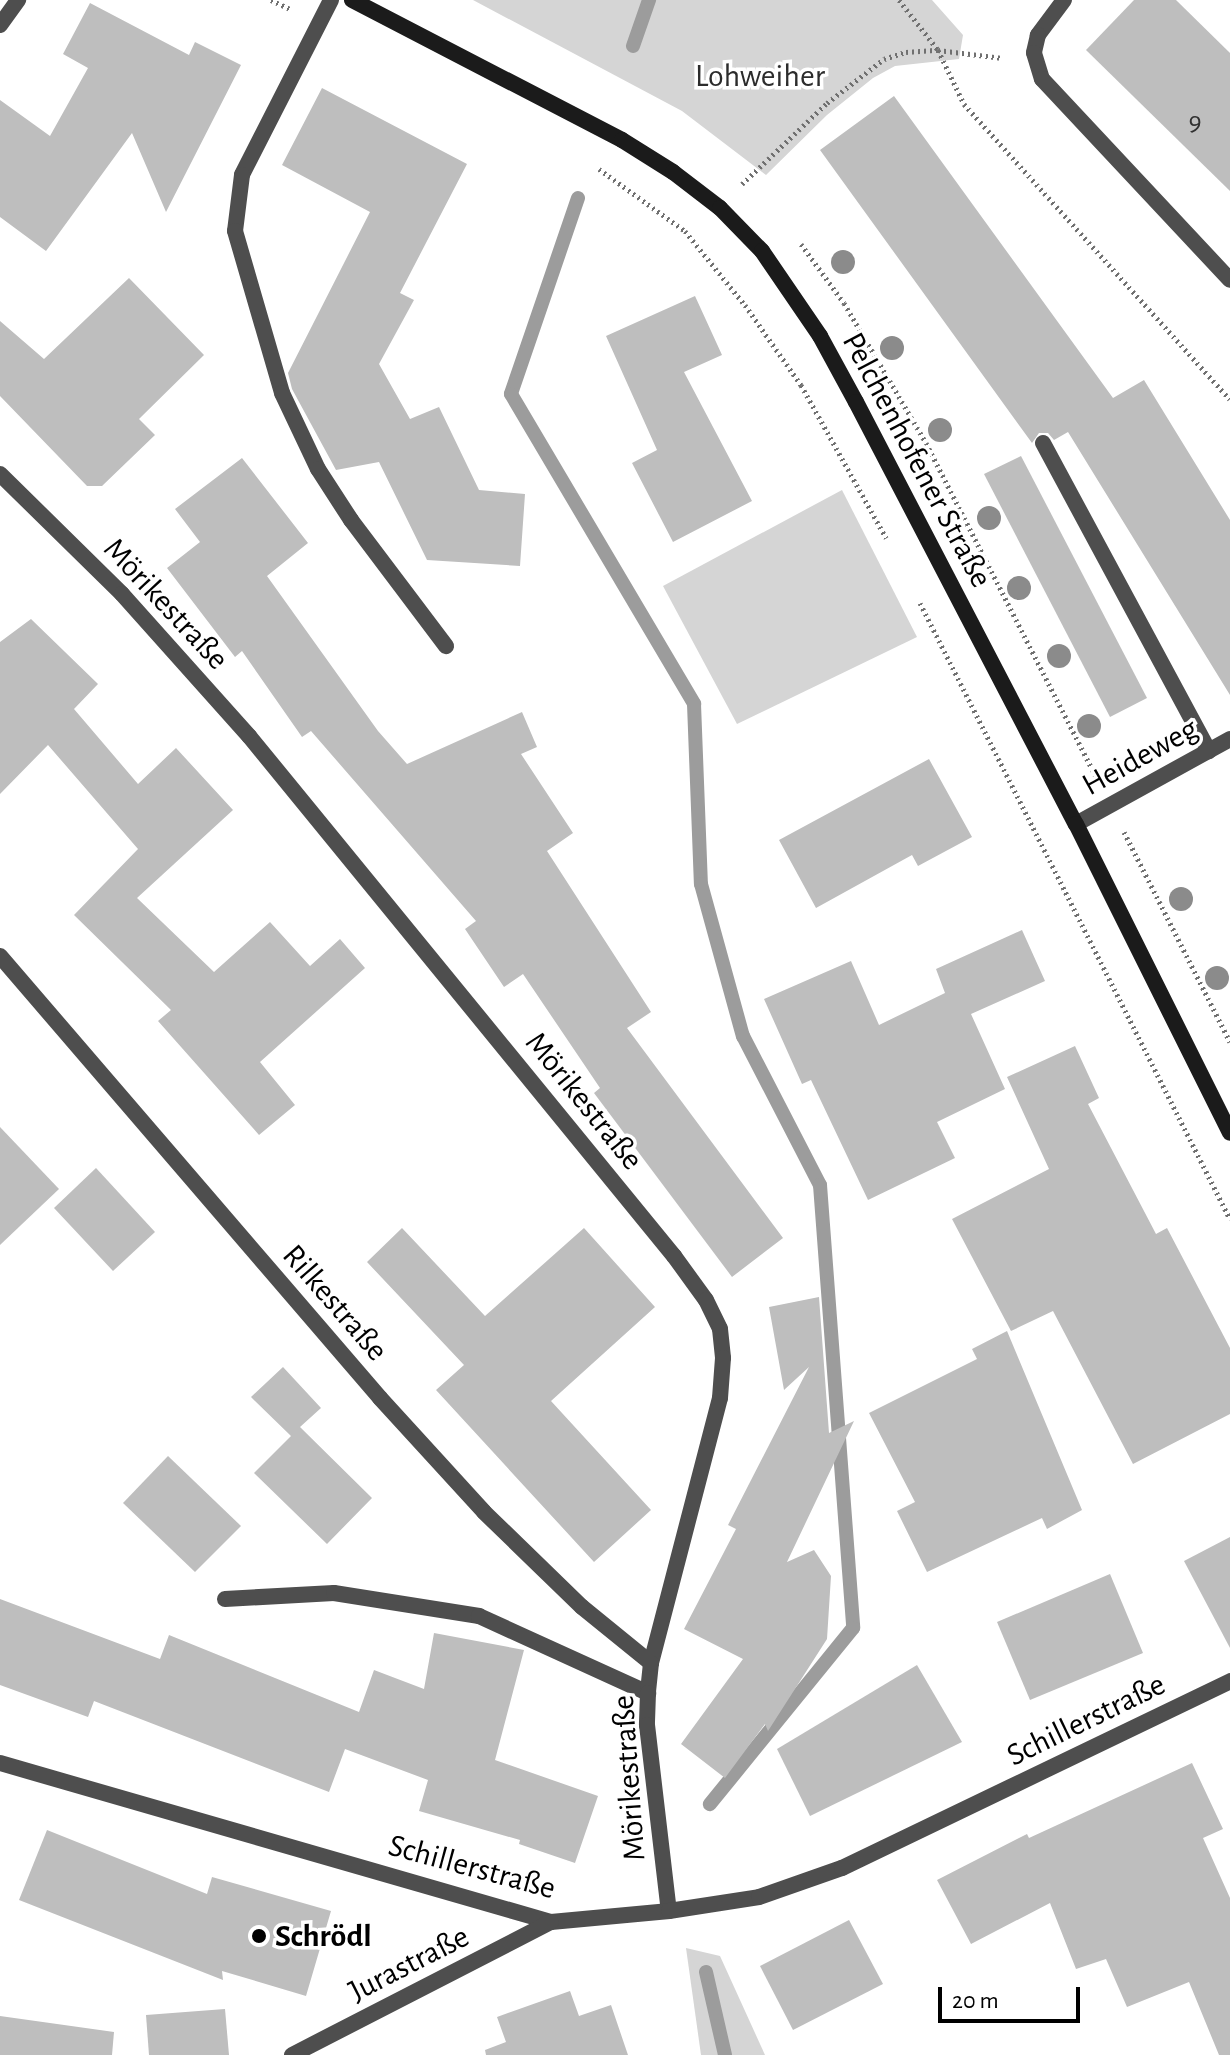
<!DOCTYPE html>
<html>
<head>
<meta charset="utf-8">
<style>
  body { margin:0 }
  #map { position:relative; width:1230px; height:2055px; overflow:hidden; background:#fff; font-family:"Alegreya Sans",sans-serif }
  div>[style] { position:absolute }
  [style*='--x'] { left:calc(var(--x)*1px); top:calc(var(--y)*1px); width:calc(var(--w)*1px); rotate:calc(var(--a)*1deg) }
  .green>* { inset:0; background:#d5d5d5 }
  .stream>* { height:14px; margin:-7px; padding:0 7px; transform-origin:7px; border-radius:7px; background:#9c9c9c }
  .building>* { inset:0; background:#bebebe }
  .path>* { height:5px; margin-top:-2.5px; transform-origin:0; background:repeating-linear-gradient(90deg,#707070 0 2px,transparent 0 6px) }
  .service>* { height:16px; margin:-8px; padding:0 8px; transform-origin:8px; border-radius:8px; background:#4e4e4e }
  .minor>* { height:16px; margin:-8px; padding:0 8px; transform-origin:8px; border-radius:8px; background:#4e4e4e }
  .secondary>* { height:16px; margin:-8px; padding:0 8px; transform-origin:8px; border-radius:8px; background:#1b1b1b }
  .trees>* { width:24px; height:24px; margin:-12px; border-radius:50%; background:#8b8b8b }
  .dots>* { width:22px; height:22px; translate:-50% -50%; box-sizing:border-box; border:4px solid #fff; border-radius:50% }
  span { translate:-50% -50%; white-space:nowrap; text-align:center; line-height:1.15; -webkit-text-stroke:7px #fff; paint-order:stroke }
  .number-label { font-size:28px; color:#303030 }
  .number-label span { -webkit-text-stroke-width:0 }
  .park-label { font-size:32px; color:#2c2c2c }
  .street-label { font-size:32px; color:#000 }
  .poi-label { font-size:32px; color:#000; font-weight:700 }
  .left { translate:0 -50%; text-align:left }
  .scale { position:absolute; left:938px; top:1987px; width:142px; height:36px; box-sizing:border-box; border:4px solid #000; border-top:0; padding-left:10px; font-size:24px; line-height:28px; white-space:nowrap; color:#000; -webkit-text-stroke:6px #fff; paint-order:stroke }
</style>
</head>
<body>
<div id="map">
  <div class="green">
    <i style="clip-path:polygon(473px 0,932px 0,963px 35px,959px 59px,895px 66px,873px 78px,827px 115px,766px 175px,682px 111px)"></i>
    <i style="clip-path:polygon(842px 490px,917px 637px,737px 724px,663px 586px)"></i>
    <i style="clip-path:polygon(686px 1948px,720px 1956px,765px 2055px,701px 2055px)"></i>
  </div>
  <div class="stream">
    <i style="--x:633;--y:46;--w:49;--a:-70.8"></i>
    <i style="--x:578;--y:198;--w:207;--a:108.9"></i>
    <i style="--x:511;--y:394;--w:360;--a:59.4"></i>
    <i style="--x:694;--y:704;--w:180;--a:87.8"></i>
    <i style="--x:701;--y:884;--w:158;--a:74.6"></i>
    <i style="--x:743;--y:1036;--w:168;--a:62.7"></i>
    <i style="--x:820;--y:1185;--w:444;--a:85.7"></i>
    <i style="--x:853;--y:1628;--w:227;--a:129.1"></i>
    <i style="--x:706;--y:1972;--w:85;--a:77.1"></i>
  </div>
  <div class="building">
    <i style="clip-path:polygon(1134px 0,1176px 0,1230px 53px,1230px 191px,1086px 50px)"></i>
    <i style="clip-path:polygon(90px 3px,189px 55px,195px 42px,241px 65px,166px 212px,132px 133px,46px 251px,0 217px,0 100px,50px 136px,88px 68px,63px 54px)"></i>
    <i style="clip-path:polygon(322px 88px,467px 164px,400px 293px,414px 300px,379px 364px,410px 419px,439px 407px,479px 490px,525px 494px,520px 566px,427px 560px,379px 462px,336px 470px,292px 389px,288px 373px,370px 212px,282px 165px)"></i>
    <i style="clip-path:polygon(894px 96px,1113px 398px,1144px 380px,1230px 520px,1230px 695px,1068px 432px,1054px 440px,1048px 433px,1039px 433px,1032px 443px,820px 150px)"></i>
    <i style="clip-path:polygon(129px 278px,204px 355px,139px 419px,155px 435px,102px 486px,87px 486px,0 396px,0 321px,44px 359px)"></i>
    <i style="clip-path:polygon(695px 296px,722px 355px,684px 372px,752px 501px,673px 542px,632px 463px,657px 450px,606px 336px)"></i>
    <i style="clip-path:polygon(1021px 456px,1147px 698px,1110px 717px,984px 474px)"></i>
    <i style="clip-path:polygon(242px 458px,308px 543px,267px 576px,378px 731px,407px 764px,522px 712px,537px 747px,521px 754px,573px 833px,547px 851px,651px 1012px,627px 1028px,783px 1238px,732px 1277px,594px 1093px,600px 1088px,523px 974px,504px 987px,465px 929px,476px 921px,311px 731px,302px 737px,242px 651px,235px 657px,167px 568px,200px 542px,175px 509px)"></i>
    <i style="clip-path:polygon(31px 619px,98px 684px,74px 709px,138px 784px,176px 748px,233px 810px,137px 898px,214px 972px,270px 922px,310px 966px,340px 939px,365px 968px,260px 1062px,295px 1105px,259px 1135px,158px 1021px,171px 1010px,74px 915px,138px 849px,48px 745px,0 794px,0 642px)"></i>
    <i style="clip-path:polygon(929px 759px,972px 837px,918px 866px,912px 855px,816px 908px,779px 840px)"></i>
    <i style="clip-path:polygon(1022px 930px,1045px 981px,971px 1014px,1005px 1089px,937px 1122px,955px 1158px,868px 1200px,811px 1080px,802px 1084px,764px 999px,851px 961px,879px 1025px,945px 993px,936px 969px)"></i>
    <i style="clip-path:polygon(1075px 1046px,1099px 1098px,1088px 1104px,1156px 1234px,1167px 1228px,1230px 1348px,1230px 1414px,1133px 1464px,1053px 1311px,1011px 1331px,952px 1219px,1049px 1169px,1007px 1077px)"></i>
    <i style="clip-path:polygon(0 1127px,59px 1189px,0 1245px)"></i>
    <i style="clip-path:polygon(96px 1168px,155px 1232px,113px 1271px,54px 1208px)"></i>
    <i style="clip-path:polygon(402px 1228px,485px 1316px,584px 1228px,655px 1307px,551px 1401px,651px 1510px,594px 1562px,436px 1390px,464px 1365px,367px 1262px)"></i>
    <i style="clip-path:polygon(819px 1297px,829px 1433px,854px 1421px,787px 1562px,814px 1550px,831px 1576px,827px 1639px,768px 1731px,765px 1724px,725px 1778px,681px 1744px,743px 1659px,684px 1629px,736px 1529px,728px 1525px,809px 1367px,784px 1390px,769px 1307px)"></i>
    <i style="clip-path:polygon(1007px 1331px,1082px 1510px,1047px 1529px,1042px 1518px,927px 1572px,897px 1511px,915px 1502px,869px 1413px,977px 1359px,972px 1349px)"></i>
    <i style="clip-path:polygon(283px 1367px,321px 1408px,300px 1427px,372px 1498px,327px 1544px,254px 1473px,291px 1436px,251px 1397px)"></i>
    <i style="clip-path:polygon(168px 1456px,241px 1526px,195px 1572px,123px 1503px)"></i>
    <i style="clip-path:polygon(1230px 1537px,1230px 1648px,1184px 1561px)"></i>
    <i style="clip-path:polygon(1110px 1574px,1143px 1653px,1030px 1700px,997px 1622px)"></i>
    <i style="clip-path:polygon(0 1599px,160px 1659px,169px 1635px,359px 1712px,374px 1670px,424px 1689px,434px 1633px,524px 1650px,495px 1760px,598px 1796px,575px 1863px,519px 1844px,520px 1840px,419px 1811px,428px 1780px,345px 1749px,329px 1792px,94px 1701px,88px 1717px,0 1685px)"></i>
    <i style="clip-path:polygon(917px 1665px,962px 1742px,810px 1816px,777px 1749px)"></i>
    <i style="clip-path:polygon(1192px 1763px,1223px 1829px,1203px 1838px,1230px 1898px,1230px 2055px,1219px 2055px,1189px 1982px,1127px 2007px,1106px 1959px,1076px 1969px,1050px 1903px,971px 1944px,937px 1880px,1027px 1834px,1029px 1838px)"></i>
    <i style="clip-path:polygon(47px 1830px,207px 1894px,212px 1877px,331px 1911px,306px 1996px,222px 1971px,223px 1980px,19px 1900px)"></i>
    <i style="clip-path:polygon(849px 1920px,883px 1984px,793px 2030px,760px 1966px)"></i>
    <i style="clip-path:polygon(570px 1991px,579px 2016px,611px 2005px,628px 2055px,486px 2055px,485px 2050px,506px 2042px,497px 2017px)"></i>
    <i style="clip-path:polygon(225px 2009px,229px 2055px,149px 2055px,146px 2015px)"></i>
    <i style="clip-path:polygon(0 2016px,114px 2032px,112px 2055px,0 2055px)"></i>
  </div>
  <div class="path">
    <i style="--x:271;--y:0;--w:23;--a:25"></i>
    <i style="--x:899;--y:0;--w:63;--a:52"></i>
    <i style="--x:938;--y:50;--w:60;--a:64.3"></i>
    <i style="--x:964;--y:104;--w:397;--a:48"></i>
    <i style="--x:599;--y:169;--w:106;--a:35.8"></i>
    <i style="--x:685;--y:231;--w:95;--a:51"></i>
    <i style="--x:745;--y:305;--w:98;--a:55"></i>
    <i style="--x:801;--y:385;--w:175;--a:60.9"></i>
    <i style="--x:742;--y:184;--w:117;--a:-43.6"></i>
    <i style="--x:827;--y:103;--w:72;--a:-37.7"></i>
    <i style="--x:884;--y:59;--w:23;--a:-18"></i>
    <i style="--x:906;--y:52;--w:32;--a:-4"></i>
    <i style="--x:938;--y:50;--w:65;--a:7"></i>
    <i style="--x:801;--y:244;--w:73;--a:53.9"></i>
    <i style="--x:844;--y:303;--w:162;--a:59.6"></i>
    <i style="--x:926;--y:443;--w:374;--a:63"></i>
    <i style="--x:920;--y:603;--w:690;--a:63.29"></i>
    <i style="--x:1124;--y:832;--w:235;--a:63.2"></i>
  </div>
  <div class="service">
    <i style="--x:331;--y:0;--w:196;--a:117"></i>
    <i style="--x:242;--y:175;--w:56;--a:97.1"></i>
    <i style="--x:235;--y:231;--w:169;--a:73.8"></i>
    <i style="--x:282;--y:393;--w:84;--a:64.7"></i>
    <i style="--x:318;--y:469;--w:61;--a:57.1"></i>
    <i style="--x:351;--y:520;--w:158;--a:53"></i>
    <i style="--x:1043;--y:443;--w:350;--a:61.7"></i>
    <i style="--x:225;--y:1599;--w:109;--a:-3.2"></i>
    <i style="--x:334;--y:1593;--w:147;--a:9"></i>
    <i style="--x:479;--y:1616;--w:186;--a:24.5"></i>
  </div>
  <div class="minor">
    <i style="--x:1064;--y:0;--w:44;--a:126.6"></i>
    <i style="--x:1038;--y:35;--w:18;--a:103"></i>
    <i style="--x:1034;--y:53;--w:27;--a:73"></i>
    <i style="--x:1042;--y:79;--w:275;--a:46.9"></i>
    <i style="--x:0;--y:25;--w:31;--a:-54"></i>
    <i style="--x:0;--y:474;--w:171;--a:44.5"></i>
    <i style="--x:122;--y:594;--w:191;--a:48.2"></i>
    <i style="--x:249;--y:736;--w:672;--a:50.74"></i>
    <i style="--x:674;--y:1256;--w:54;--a:54"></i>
    <i style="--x:706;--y:1300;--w:32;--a:64"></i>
    <i style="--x:720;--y:1329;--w:29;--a:84"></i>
    <i style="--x:723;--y:1358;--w:40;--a:94.3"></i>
    <i style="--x:720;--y:1398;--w:274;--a:104.6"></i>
    <i style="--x:651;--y:1663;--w:30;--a:96"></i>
    <i style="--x:648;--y:1693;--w:32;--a:92"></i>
    <i style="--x:647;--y:1725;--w:187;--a:83.3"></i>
    <i style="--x:1076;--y:824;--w:176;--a:-28.9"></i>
    <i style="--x:0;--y:956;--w:583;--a:49.31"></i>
    <i style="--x:380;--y:1398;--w:154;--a:47.6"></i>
    <i style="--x:484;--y:1512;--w:136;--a:44.1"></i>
    <i style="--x:582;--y:1607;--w:89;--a:39.1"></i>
    <i style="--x:0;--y:1763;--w:573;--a:16.1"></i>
    <i style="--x:551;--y:1922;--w:119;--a:-5.3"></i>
    <i style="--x:669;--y:1911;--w:91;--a:-8.8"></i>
    <i style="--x:759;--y:1897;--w:88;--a:-19.3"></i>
    <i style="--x:842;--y:1868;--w:431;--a:-25.7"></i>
    <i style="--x:292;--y:2055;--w:291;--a:-27.2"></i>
  </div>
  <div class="secondary">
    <i style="--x:352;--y:0;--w:304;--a:27.4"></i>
    <i style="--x:622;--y:140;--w:60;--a:32.1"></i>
    <i style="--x:673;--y:172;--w:59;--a:37.5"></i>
    <i style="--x:720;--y:208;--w:60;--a:45.7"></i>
    <i style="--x:762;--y:251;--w:103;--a:55.7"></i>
    <i style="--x:820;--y:336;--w:75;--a:61.4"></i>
    <i style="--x:856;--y:402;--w:476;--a:62.5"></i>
    <i style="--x:1076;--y:824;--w:345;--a:63.5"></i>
  </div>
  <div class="trees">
    <i style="left:843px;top:262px"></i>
    <i style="left:892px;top:348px"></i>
    <i style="left:940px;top:430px"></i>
    <i style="left:989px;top:518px"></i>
    <i style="left:1019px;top:588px"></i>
    <i style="left:1059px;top:656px"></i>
    <i style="left:1089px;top:726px"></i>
    <i style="left:1181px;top:899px"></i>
    <i style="left:1217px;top:978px"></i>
  </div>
  <div class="dots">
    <i style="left:259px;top:1936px;background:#000"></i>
  </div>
  <div class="number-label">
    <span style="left:1195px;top:122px">9</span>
  </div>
  <div class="park-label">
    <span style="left:760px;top:76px">Lohweiher</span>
  </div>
  <div class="street-label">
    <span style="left:917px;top:460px;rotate:62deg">Pelchenhofener Straße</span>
    <span style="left:166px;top:604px;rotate:47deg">Mörikestraße</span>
    <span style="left:1140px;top:757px;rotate:-29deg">Heideweg</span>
    <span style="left:584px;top:1101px;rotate:51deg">Mörikestraße</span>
    <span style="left:335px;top:1303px;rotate:49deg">Rilkestraße</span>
    <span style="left:1086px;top:1720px;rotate:-26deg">Schillerstraße</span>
    <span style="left:629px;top:1778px;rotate:-94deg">Mörikestraße</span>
    <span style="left:472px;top:1867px;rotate:15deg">Schillerstraße</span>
    <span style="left:409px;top:1964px;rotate:-27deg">Jurastraße</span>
  </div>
  <div class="poi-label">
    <span class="left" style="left:275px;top:1936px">Schrödl</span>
  </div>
  <div class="scale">20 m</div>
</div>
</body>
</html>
